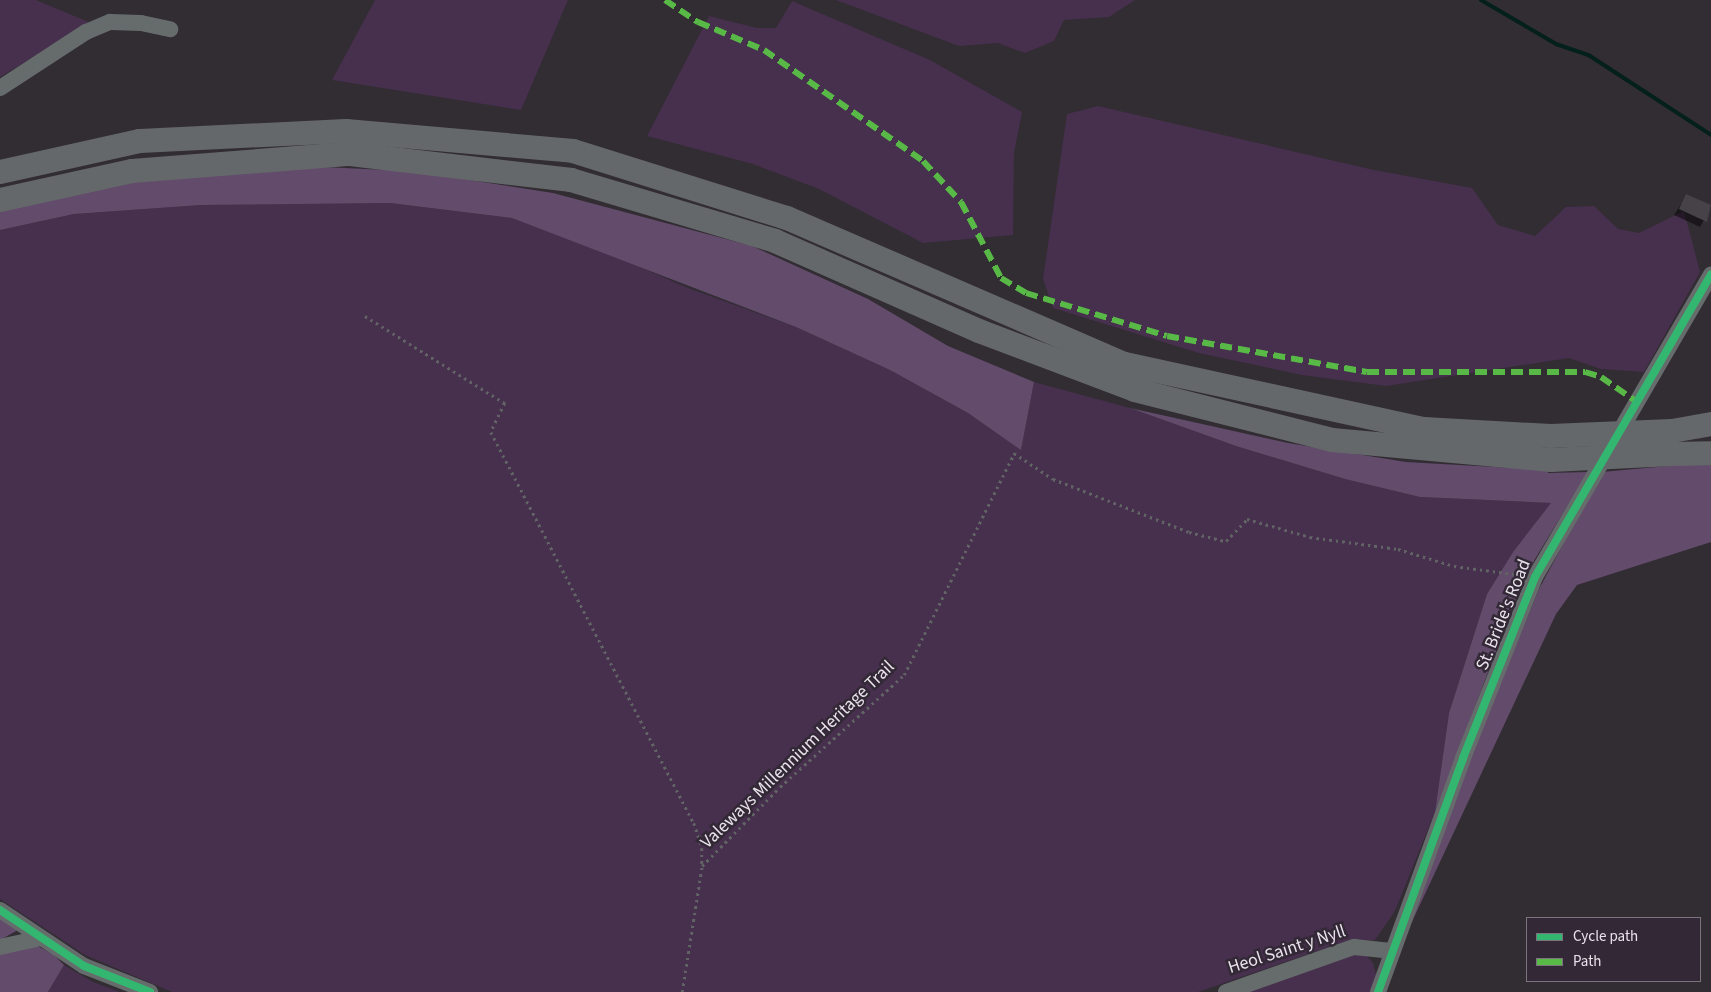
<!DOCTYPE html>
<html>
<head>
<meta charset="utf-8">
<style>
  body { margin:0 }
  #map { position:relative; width:1711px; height:992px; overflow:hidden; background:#322c33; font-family:"Source Sans 3",sans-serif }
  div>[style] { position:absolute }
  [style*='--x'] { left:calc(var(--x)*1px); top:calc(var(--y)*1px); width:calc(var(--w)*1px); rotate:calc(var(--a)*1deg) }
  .green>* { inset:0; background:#46304d }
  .forest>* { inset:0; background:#624b6b }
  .shadow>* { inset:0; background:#0007 }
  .stream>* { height:4px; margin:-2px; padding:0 2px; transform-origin:2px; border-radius:2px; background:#04201c }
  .building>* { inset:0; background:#464247 }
  .path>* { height:2.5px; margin-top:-1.25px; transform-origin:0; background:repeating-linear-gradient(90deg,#626365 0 2.5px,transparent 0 6.5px) }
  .minor>* { height:16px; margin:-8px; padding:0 8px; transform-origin:8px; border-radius:8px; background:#666c6b }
  .highway>* { height:24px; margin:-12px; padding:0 12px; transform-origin:12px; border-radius:12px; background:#65686a }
  .highway-bridge>* { height:24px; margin:-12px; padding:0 12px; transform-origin:12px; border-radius:12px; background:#65686a }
  .quiet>* { height:6px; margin-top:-3px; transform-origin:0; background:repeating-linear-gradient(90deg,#58b947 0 12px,transparent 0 18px) }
  .cycleway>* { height:8px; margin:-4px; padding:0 4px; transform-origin:4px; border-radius:4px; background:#33b770 }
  span { translate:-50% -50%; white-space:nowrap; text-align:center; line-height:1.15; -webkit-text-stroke:5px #332936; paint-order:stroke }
  .street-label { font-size:18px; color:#e9e3eb }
  .legend { position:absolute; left:1526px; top:917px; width:175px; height:65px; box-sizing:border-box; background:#332936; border:1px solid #7c737e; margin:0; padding:6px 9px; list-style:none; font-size:15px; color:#e9e3eb }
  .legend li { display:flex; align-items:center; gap:10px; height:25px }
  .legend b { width:25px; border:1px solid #7c737e }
</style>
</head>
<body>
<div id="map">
  <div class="green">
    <i style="clip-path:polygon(0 0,36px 0,91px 23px,0 77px)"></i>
    <i style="clip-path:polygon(375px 0,568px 0,521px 110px,332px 80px)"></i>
    <i style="clip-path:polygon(836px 0,1135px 0,1109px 17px,1064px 20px,1054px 41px,1025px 53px,998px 43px,959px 46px)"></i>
    <i style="clip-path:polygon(792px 1px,930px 60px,1022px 112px,1014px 153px,1013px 235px,923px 243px,819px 189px,753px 164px,647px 136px,709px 16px,757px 28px,776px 28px)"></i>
    <i style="clip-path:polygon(1098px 106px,1374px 170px,1472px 188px,1498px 225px,1535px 236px,1566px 207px,1594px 206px,1618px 229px,1639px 233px,1684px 211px,1700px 272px,1644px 372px,1601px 369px,1569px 358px,1386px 386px,1302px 375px,1199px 353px,1053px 308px,1043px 279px,1067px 114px)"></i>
    <i style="clip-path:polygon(390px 203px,512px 218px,585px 243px,688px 288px,796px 327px,890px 370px,968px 413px,1021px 449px,1034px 382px,1130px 408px,1236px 446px,1345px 479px,1420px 497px,1552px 503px,1513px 552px,1487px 594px,1449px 713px,1435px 812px,1395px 911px,1375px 940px,1332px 946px,1198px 992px,172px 992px,85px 955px,0 899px,0 230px,74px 214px,201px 205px)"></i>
    <i style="clip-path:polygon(1349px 952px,1367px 956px,1373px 963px,1376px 974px,1370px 992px,1242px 992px)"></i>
    <i style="clip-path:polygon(64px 965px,93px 982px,120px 992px,48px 992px)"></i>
  </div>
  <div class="forest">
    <i style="clip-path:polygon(278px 165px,411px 171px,553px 193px,752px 246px,868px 299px,948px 346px,1034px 382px,1021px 450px,968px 413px,890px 370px,796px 327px,512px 218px,390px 203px,201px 205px,74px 214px,0 230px,0 203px,134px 174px)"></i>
    <i style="clip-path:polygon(1130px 408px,1288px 443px,1406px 462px,1548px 470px,1548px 473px,1588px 472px,1535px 559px,1515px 601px,1435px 812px,1449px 713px,1487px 594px,1513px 552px,1551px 503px,1420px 497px,1345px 479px,1236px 446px)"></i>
    <i style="clip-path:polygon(1711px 462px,1711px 542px,1577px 585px,1556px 614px,1410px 926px,1476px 744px,1539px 589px,1602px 472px)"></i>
    <i style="clip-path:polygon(0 915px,18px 930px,0 940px)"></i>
    <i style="clip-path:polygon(38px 946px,54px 955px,64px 965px,48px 992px,0 992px,0 951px)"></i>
  </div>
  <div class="shadow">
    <i style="clip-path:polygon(1687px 195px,1711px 207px,1700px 227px,1674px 215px)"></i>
  </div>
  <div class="stream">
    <i style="--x:1481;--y:0;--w:87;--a:30.4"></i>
    <i style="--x:1556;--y:44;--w:36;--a:19"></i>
    <i style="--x:1590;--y:56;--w:145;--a:33.1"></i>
  </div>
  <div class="building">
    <i style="clip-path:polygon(1686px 194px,1711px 205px,1707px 222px,1679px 209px)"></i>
  </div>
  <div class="path">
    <i style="--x:365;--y:316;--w:165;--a:31.9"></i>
    <i style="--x:505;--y:403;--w:32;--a:116"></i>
    <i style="--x:491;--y:432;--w:441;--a:62.6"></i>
    <i style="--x:694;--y:823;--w:26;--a:72"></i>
    <i style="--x:702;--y:848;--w:16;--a:90"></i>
    <i style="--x:682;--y:992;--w:128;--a:-81"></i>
    <i style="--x:702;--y:866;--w:111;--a:-45.4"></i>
    <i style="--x:780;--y:787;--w:167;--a:-42.1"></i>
    <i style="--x:904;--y:675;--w:248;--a:-63.6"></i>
    <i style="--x:1014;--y:453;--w:47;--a:33.7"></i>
    <i style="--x:1053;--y:479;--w:146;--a:21.3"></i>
    <i style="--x:1189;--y:532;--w:38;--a:14"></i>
    <i style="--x:1226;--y:541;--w:30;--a:-46"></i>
    <i style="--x:1247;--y:519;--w:66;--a:15.9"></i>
    <i style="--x:1310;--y:537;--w:89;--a:7.8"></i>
    <i style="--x:1398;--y:549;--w:59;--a:16.9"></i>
    <i style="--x:1454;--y:566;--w:68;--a:7.7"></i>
  </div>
  <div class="minor">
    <i style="--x:0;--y:88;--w:103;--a:-33.1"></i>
    <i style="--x:86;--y:32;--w:26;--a:-23"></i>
    <i style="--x:110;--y:22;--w:31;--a:2"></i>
    <i style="--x:141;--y:23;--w:30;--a:12"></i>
    <i style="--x:0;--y:910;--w:101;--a:33.7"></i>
    <i style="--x:84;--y:966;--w:71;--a:21.5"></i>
    <i style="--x:0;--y:947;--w:42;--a:-12.4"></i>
    <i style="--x:1226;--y:992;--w:136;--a:-19.4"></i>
    <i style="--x:1354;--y:947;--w:37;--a:6"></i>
    <i style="--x:1378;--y:992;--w:249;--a:-70"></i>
    <i style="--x:1463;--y:758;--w:195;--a:-68.3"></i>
    <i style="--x:1535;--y:577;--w:350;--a:-59.8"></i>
  </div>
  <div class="highway">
    <i style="--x:0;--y:172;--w:143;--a:-12.5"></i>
    <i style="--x:140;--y:141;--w:206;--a:-2.8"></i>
    <i style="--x:346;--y:131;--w:228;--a:5"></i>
    <i style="--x:573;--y:151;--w:224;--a:17.4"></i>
    <i style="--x:787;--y:218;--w:368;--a:23.4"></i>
    <i style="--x:1125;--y:364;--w:306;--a:12.3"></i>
    <i style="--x:1424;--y:429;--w:127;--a:3.2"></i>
    <i style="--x:0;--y:200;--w:135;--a:-12.4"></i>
    <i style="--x:132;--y:171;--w:219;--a:-4.5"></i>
    <i style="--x:350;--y:154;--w:223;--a:6.7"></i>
    <i style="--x:571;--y:180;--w:213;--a:16.6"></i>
    <i style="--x:775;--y:241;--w:223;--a:23.8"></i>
    <i style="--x:979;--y:331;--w:167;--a:20.7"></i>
    <i style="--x:1135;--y:390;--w:203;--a:14.2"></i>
    <i style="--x:1332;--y:440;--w:220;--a:5.2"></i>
    <i style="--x:1672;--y:431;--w:40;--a:-10"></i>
    <i style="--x:1672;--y:454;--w:39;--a:-1"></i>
  </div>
  <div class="highway-bridge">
    <i style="--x:1551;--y:436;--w:121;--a:-2.4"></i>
    <i style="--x:1551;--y:460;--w:121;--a:-2.8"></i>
  </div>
  <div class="quiet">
    <i style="--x:665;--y:0;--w:40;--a:34"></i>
    <i style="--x:698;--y:22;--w:72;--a:23"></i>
    <i style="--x:764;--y:50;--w:194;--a:34.9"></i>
    <i style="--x:923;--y:161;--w:56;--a:47.2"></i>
    <i style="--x:961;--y:202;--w:86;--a:62.2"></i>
    <i style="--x:1001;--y:278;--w:29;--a:31"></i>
    <i style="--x:1026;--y:293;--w:147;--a:17"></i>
    <i style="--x:1167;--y:336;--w:203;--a:10.2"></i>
    <i style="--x:1367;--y:372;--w:218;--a:0"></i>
    <i style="--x:1585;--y:372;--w:17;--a:17"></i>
    <i style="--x:1601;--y:377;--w:44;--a:34.8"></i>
  </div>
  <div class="cycleway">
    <i style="--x:0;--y:910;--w:101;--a:33.7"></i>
    <i style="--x:84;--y:966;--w:71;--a:21.5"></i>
    <i style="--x:1378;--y:992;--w:249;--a:-70"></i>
    <i style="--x:1463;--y:758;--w:195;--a:-68.3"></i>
    <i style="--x:1535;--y:577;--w:350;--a:-59.8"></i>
  </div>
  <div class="street-label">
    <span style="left:1504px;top:615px;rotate:-68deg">St. Bride's Road</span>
    <span style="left:798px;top:755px;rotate:-44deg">Valeways Millennium Heritage Trail</span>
    <span style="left:1287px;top:950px;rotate:-18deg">Heol Saint y Nyll</span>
  </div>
  <ul class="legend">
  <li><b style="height:6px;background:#33b770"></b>Cycle path</li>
  <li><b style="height:6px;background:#58b947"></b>Path</li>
  </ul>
</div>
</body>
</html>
